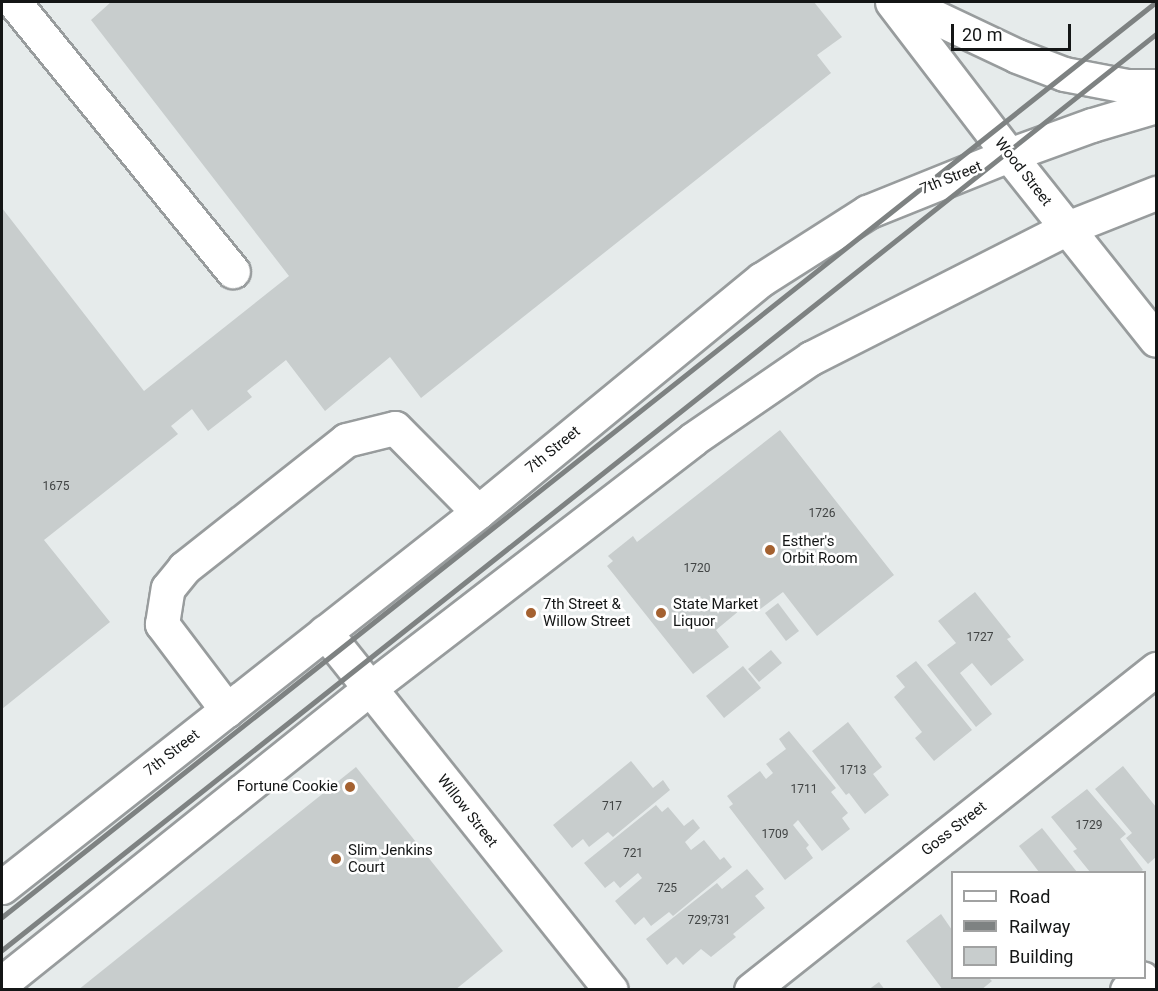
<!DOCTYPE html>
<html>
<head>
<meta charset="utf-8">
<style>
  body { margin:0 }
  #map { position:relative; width:1158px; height:991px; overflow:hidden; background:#e6ebeb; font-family:Roboto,sans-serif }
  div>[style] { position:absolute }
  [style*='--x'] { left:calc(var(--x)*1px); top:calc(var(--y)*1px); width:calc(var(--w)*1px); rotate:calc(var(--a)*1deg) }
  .building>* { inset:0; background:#c8cdcd }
  .roads { filter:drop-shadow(2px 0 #989c9d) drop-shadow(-2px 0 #989c9d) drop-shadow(0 2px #989c9d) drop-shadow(0 -2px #989c9d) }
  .minor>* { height:33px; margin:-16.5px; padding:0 16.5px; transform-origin:16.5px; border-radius:16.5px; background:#fff }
  .major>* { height:33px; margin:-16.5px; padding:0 16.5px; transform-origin:16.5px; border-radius:16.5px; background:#fff }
  .rail>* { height:4.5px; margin:-2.25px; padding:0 2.25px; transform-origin:2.25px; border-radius:2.25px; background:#7e8282 }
  .dots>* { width:16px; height:16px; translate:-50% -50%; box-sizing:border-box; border:3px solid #fff; border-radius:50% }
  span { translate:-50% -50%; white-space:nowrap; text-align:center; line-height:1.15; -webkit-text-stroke:5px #fff; paint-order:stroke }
  .number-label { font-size:12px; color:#414444 }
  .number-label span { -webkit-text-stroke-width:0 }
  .street-label { font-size:15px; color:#141616 }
  .poi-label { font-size:15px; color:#141616 }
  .left { translate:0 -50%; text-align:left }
  .right { translate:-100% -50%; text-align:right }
  .frame { position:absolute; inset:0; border:3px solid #141616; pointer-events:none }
  .legend { position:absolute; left:951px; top:871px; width:195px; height:108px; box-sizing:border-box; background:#fff; border:2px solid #a1a2a2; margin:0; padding:8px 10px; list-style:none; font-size:18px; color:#141616 }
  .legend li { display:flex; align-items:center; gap:12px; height:30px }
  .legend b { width:30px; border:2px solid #a1a2a2 }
  .scale { position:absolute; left:951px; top:24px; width:120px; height:27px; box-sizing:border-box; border:3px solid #141616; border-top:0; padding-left:8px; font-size:18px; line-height:21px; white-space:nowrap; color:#141616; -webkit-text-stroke:4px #fff; paint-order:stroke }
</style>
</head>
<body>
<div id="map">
  <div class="building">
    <i style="clip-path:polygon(111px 2px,814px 2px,842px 37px,817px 55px,831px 73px,421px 398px,390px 357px,325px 411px,286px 360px,247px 391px,252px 397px,208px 431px,192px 409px,171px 426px,178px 434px,44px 540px,110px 622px,2px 709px,2px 208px,144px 391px,289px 276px,91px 20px)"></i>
    <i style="clip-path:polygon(780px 430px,894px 575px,817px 636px,783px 592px,759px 610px,752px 600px,716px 630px,729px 647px,693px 674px,607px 566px,613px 561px,608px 556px,633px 536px,637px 542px)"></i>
    <i style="clip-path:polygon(975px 592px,1011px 637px,1007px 639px,1024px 660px,991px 686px,972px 663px,960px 673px,992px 714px,976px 727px,927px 665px,956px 643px,938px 621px)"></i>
    <i style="clip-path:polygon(778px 603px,799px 631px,786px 641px,765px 613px)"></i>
    <i style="clip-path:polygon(771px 650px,782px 663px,759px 682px,748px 669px)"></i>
    <i style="clip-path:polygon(916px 661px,972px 730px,934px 761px,915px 738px,922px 732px,894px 697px,905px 687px,896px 676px)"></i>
    <i style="clip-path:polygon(743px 666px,761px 688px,724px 718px,706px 696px)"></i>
    <i style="clip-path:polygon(848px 722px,882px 767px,873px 774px,889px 795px,865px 814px,849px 793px,846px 795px,812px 751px)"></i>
    <i style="clip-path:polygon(789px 731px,836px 788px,831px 792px,848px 813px,842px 818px,850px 829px,822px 851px,798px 820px,793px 825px,809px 845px,806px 848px,813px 858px,785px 880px,729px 807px,733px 804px,727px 796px,760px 771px,766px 779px,773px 773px,766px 764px,786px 749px,779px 739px)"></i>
    <i style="clip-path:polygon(631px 761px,653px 788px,663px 780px,670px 790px,613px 837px,608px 832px,589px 847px,583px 839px,572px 848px,553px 825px)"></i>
    <i style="clip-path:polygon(1123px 766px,1156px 807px,1156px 857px,1148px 864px,1126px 838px,1132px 833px,1095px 789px)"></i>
    <i style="clip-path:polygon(356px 767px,503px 951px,455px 990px,78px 990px)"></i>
    <i style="clip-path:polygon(1087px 789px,1126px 834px,1120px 839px,1143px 870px,1140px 872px,1090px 872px,1073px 851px,1077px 849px,1051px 817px)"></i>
    <i style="clip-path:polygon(656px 805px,662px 812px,668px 807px,684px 826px,693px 819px,700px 828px,685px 842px,691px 850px,704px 840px,720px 860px,724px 857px,732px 867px,673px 916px,669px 912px,651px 926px,644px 917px,635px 925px,615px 901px,642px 878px,638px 873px,620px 888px,614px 881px,605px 888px,584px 863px)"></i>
    <i style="clip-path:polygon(1042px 828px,1077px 872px,1039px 872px,1019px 846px)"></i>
    <i style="clip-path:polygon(747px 869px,764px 889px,755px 896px,765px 908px,733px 934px,736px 937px,711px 957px,701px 949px,683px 965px,676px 957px,667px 965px,646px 939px,717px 883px,722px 889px)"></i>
    <i style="clip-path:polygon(941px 914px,952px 930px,952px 978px,989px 978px,992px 981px,981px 990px,943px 990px,906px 941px)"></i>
    <i style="clip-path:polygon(879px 982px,885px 990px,868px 990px)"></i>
  </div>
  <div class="roads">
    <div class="minor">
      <i style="--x:14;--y:2;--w:347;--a:50.9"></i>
      <i style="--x:892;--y:2;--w:193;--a:52.6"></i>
      <i style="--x:1009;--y:155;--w:236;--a:51.5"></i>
      <i style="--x:325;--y:632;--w:458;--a:51.4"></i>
      <i style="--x:227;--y:710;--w:108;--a:-127.1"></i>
      <i style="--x:162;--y:624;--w:36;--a:-81"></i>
      <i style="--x:168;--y:588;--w:26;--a:-51"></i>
      <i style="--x:184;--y:568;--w:206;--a:-38.3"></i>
      <i style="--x:346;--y:440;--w:50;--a:-13.8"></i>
      <i style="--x:395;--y:428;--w:118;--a:45.3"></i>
      <i style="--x:751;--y:990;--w:517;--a:-38.4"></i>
      <i style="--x:1127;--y:990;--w:19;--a:-39"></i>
    </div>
    <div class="major">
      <i style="--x:903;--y:2;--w:126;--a:25.3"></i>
      <i style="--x:1017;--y:56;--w:50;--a:21"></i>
      <i style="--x:1064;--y:74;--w:64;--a:10.8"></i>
      <i style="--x:1127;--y:86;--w:29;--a:0"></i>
      <i style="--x:2;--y:887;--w:606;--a:-38.23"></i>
      <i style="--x:478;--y:512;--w:367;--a:-39.4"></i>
      <i style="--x:762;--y:279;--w:125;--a:-32.5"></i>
      <i style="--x:867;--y:212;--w:153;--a:-21.9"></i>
      <i style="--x:1009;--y:155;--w:88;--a:-19.9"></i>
      <i style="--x:1092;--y:125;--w:67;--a:-16.5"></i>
      <i style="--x:2;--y:983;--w:472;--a:-38.7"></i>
      <i style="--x:370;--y:688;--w:408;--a:-37.6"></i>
      <i style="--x:693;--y:439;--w:143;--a:-34.5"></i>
      <i style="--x:811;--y:358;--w:287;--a:-26.9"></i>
      <i style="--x:1067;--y:228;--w:96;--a:-21.5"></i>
    </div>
  </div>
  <div class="rail">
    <i style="--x:2;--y:917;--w:1473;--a:-38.41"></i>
    <i style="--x:2;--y:950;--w:1473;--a:-38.44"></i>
  </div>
  <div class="dots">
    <i style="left:770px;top:550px;background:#a46130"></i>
    <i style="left:531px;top:613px;background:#a46130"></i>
    <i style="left:661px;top:613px;background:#a46130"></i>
    <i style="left:350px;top:787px;background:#a46130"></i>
    <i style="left:336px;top:859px;background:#a46130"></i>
  </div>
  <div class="number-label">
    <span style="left:56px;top:487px">1675</span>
    <span style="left:822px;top:514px">1726</span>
    <span style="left:697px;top:569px">1720</span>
    <span style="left:980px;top:638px">1727</span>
    <span style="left:853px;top:771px">1713</span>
    <span style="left:804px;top:790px">1711</span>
    <span style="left:612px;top:807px">717</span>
    <span style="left:1089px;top:826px">1729</span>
    <span style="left:775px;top:835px">1709</span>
    <span style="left:633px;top:854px">721</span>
    <span style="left:667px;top:889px">725</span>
    <span style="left:709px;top:921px">729;731</span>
  </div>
  <div class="street-label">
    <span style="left:1023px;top:172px;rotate:52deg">Wood Street</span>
    <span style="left:951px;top:178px;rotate:-22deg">7th Street</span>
    <span style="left:553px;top:450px;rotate:-39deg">7th Street</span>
    <span style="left:172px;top:753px;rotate:-38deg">7th Street</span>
    <span style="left:467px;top:811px;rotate:52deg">Willow Street</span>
    <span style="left:954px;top:829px;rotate:-38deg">Goss Street</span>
  </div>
  <div class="poi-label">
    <span class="left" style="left:782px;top:550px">Esther's<br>Orbit Room</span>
    <span class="left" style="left:543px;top:613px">7th Street &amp;<br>Willow Street</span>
    <span class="left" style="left:673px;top:613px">State Market<br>Liquor</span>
    <span class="right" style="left:338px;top:787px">Fortune Cookie</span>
    <span class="left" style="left:348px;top:859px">Slim Jenkins<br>Court</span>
  </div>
  <div class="frame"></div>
  <ul class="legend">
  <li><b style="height:8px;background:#fff"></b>Road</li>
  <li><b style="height:8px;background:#7e8282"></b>Railway</li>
  <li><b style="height:16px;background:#c8cdcd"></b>Building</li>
  </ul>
  <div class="scale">20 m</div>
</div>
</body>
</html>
